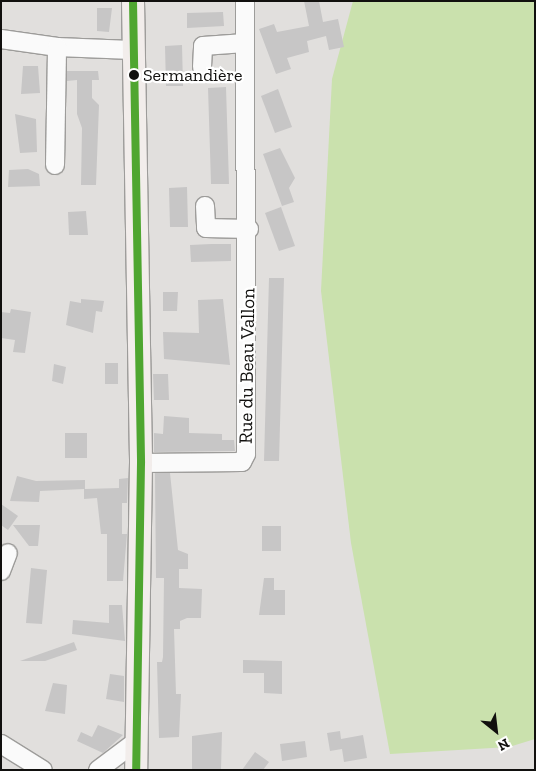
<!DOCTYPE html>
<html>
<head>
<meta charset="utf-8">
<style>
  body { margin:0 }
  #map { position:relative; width:536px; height:771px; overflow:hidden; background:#e1dfdd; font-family:"Zilla Slab",serif }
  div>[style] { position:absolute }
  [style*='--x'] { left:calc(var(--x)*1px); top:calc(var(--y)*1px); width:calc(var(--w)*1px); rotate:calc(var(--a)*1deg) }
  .green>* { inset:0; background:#cae1ad }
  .building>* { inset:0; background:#c7c6c6 }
  .roads { filter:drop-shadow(1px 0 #9d9c9a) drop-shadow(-1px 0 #9d9c9a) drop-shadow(0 1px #9d9c9a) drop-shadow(0 -1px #9d9c9a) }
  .minor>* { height:18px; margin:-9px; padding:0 9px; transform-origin:9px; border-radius:9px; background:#fafafa }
  .major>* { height:22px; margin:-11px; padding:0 11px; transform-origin:11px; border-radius:11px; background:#f2edeb }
  .bus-1>* { height:8px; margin:-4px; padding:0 4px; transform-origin:4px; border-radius:4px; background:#4fa630 }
  .dots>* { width:14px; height:14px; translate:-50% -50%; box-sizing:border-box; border:2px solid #fff; border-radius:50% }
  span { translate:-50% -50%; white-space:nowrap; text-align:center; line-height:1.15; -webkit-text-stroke:4.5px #fff; paint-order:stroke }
  .bus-label { font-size:18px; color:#11100e }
  .left { translate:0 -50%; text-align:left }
  .street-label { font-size:19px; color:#11100e }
  .frame { position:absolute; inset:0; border:2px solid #11100e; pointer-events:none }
  .north { position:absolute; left:471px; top:706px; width:50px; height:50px; -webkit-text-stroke:4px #fff; paint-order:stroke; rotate:151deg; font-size:14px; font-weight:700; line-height:20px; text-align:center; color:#11100e }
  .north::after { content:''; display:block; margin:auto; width:18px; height:22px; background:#11100e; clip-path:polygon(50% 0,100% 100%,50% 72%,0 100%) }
</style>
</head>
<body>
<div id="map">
  <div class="green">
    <i style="clip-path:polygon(353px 1px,535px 1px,535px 739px,509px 747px,390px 754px,351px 543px,321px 291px,332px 79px)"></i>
  </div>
  <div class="building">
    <i style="clip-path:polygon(304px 1px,319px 1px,323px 22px,338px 19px,344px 47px,329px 50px,326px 36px,307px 41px,309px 52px,287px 58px,291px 69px,276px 74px,259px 29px,274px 24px,277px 32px,309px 26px)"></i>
    <i style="clip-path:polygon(97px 8px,112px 8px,109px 32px,97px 31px)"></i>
    <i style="clip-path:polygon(223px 12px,224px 26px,187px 28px,187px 13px)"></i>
    <i style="clip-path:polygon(182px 45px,183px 86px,166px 86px,165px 46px)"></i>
    <i style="clip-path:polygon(23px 66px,38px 66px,40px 93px,21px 94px)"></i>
    <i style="clip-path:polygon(67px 71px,98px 71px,99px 80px,92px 80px,92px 98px,99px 105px,96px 185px,81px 185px,82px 128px,77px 114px,77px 80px,67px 81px)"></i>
    <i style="clip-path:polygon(226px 87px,229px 184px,211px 184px,208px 88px)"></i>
    <i style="clip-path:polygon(278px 89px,292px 127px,275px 133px,261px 96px)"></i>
    <i style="clip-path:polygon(15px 114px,36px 119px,37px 152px,20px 153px)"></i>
    <i style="clip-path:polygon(280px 148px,295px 178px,289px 188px,294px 202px,282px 206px,263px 154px)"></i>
    <i style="clip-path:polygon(28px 169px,39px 174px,40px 186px,8px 187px,9px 170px)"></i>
    <i style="clip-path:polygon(187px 187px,188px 227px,170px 227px,169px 188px)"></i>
    <i style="clip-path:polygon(281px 207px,295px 246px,279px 251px,265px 213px)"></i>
    <i style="clip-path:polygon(86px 211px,88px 235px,69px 235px,68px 212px)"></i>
    <i style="clip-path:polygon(211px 244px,231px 244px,231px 261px,191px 262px,190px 245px)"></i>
    <i style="clip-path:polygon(269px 278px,284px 278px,279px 461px,264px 461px)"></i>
    <i style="clip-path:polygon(163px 292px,178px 292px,177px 311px,163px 311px)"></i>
    <i style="clip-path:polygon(81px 299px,104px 301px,102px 312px,96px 311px,93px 333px,66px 325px,70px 301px,81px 303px)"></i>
    <i style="clip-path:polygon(223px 299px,230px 365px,164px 359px,163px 332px,199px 333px,198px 300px)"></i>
    <i style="clip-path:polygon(11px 309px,31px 312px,25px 353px,13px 352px,15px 340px,1px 338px,1px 312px,10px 313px)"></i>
    <i style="clip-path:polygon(105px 363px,118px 363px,118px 384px,105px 384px)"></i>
    <i style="clip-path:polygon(54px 364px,66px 367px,63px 384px,52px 381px)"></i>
    <i style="clip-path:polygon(153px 374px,168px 374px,169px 400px,154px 400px)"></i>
    <i style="clip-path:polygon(164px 416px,189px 418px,189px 433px,222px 434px,222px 440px,234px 440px,235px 451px,154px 452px,154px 433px,163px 434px)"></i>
    <i style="clip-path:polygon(65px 433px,87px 433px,87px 458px,65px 458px)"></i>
    <i style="clip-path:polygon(155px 473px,170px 473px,178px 550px,188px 554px,188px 569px,179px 569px,179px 588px,202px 589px,201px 618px,187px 618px,180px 621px,180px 629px,174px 629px,176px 694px,181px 694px,179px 737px,159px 738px,157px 662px,162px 662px,163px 657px,164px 578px,156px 578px)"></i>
    <i style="clip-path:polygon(17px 476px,36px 481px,85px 480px,85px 489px,119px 488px,119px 479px,128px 478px,127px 503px,122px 503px,122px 534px,127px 534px,123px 581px,107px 581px,107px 534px,101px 534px,97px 498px,84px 499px,84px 489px,40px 491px,39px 502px,10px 501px)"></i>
    <i style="clip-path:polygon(1px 504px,18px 516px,8px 530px,1px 525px)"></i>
    <i style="clip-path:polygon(13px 525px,40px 525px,38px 546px,29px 546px)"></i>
    <i style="clip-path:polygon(262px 526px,281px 526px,281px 551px,262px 551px)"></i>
    <i style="clip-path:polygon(31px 568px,47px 570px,42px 624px,26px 623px)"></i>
    <i style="clip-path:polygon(264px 578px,274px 578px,274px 590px,285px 590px,285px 615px,259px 615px)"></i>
    <i style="clip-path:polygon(109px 605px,122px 605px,125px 641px,72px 634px,73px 620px,109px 623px)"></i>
    <i style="clip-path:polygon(74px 642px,77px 650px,45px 661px,20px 661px)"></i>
    <i style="clip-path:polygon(243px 660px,282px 661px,282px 694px,264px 693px,264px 673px,243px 673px)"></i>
    <i style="clip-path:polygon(110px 674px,124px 676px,124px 702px,106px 699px)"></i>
    <i style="clip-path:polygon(53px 683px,67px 685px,65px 714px,45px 711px)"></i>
    <i style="clip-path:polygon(98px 725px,123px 735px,103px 753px,77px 741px,81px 732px,92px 737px)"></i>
    <i style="clip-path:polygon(340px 731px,341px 739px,363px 735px,367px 758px,344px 762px,342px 749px,330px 751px,327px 733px)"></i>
    <i style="clip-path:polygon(222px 732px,221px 770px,192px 770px,192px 736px)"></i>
    <i style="clip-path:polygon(305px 741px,307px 757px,282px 761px,280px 744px)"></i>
    <i style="clip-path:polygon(255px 752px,269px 762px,263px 770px,242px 770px)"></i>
  </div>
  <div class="roads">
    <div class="minor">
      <i style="--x:1;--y:39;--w:57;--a:8.1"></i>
      <i style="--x:57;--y:47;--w:75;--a:2.3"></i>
      <i style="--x:202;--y:67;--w:21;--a:-87"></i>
      <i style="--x:203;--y:46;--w:42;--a:-4.1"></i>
      <i style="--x:55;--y:165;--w:118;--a:-89"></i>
      <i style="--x:205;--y:206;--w:22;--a:87"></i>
      <i style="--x:206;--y:228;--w:43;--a:1.3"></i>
      <i style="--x:141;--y:463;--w:101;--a:-0.6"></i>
      <i style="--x:242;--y:462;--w:9;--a:-63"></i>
      <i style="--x:246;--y:454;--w:453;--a:-90.1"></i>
      <i style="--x:1;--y:571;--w:19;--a:-69"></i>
      <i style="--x:1;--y:744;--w:49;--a:31.8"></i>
      <i style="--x:98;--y:770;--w:50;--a:-36.9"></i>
    </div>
    <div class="major">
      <i style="--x:133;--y:1;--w:462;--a:89"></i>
      <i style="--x:141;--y:463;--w:307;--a:90.9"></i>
    </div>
  </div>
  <div class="bus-1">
    <i style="--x:133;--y:1;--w:462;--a:89"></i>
    <i style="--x:141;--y:463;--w:307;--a:90.9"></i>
  </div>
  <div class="dots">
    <i style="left:134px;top:75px;background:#11100e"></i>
  </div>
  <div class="bus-label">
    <span class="left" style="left:143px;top:75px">Sermandière</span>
  </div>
  <div class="street-label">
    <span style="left:247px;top:366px;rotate:-89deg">Rue du Beau Vallon</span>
  </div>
  <div class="frame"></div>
  <div class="north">N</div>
</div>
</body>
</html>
